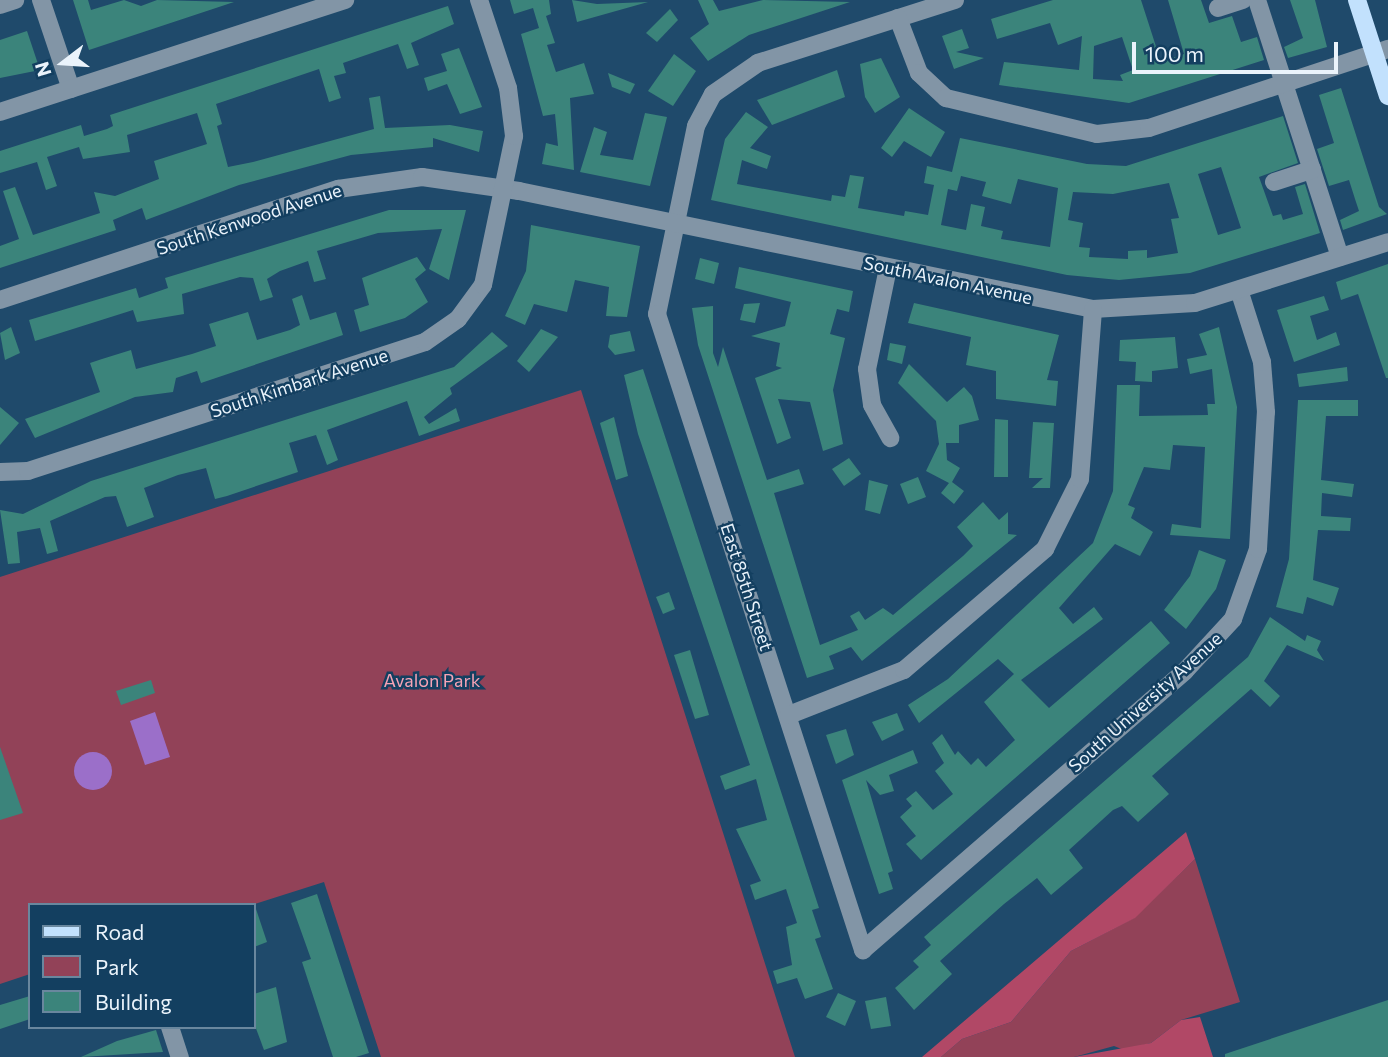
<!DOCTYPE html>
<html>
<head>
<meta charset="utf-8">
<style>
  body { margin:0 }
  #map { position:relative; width:1388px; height:1057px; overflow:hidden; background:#1f4a6b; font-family:Commissioner,sans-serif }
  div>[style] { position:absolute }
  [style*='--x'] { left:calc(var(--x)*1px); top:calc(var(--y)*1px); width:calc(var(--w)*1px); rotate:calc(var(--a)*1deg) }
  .green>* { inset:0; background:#924258 }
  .forest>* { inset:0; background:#b14866 }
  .water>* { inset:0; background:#9b6fc9 }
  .round { border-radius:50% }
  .building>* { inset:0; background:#3b847b }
  .minor>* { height:18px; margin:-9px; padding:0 9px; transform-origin:9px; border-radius:9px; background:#8295a6 }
  .major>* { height:18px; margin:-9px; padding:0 9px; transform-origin:9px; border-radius:9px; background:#c2e1fd }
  span { translate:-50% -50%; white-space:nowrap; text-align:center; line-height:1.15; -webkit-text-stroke:5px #133f60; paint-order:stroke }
  .street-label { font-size:18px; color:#eaf3fb }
  .park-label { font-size:18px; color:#f6a3b5 }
  .legend { position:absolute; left:28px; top:903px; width:228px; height:126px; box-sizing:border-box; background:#133f60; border:2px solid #69879e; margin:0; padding:9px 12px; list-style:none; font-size:21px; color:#eaf3fb }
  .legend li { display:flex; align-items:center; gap:14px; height:35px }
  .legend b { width:35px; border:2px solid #69879e }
  .north { position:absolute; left:28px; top:28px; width:70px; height:70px; -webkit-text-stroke:5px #133f60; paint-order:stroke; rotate:253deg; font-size:19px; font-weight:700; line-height:28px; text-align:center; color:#eaf3fb }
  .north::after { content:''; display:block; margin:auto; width:24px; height:32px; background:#eaf3fb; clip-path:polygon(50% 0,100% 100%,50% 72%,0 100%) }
  .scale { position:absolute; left:1132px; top:42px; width:206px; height:32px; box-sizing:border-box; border:4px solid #eaf3fb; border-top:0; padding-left:9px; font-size:21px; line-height:24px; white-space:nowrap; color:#eaf3fb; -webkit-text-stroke:5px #133f60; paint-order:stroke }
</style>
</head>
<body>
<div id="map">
  <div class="green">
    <i style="clip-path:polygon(581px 390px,795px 1057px,381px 1057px,324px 882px,252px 905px,30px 905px,30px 974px,0 984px,0 577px)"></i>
    <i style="clip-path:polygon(1195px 859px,1240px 1002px,1181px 1020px,1151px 1043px,1124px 1050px,1114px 1046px,1074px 1057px,941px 1057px,962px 1039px,1011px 1022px,1071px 951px,1134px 918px)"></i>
  </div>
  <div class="forest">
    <i style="clip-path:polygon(1186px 832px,1195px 859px,1135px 918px,1071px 951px,1011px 1022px,962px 1039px,941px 1057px,922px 1057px)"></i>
    <i style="clip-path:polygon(1200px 1017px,1213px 1057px,1074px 1057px,1151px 1043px,1181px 1020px)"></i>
  </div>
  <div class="water">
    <i style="clip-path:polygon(155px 712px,170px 757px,145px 765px,130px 721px)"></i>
    <i class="round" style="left:74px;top:752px;width:38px;height:38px"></i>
  </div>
  <div class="building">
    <i style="clip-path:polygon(73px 0,88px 0,91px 10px,124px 0,141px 6px,157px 0,234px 2px,89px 50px)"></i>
    <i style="clip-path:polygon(510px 0,549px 0,551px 14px,546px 16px,555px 43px,547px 45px,556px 72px,584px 63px,594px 94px,570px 98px,574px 170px,542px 164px,546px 143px,558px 146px,555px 114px,543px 116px,521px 34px,539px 28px,533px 8px,514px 14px)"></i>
    <i style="clip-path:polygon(572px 0,597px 4px,648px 2px,577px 22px)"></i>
    <i style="clip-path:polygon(698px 0,713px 0,719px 11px,763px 0,850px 2px,749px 35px,708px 61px,690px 38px,709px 24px)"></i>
    <i style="clip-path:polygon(evenodd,1053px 0,1141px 0,1161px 62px,1184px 54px,1168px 0,1201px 0,1209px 23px,1232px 16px,1241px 42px,1257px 37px,1264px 60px,1129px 103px,999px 85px,1004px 62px,1079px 70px,1082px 36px,1058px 45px,1050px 23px,997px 39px,991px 19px,1053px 0,1122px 37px,1133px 70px,1120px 75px,1123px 81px,1093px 79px,1094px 46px,1122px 37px)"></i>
    <i style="clip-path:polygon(1290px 0,1315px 0,1327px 47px,1288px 58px,1284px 47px,1303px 38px)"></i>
    <i style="clip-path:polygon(448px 6px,454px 24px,411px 43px,419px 65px,407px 69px,398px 44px,343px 63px,346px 73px,334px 76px,341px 98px,329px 102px,319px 69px,216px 104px,222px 124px,217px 126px,228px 167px,253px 162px,374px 129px,369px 98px,380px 96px,385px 128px,450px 125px,483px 131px,479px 152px,433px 138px,433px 147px,351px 155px,239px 185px,146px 220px,142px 208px,113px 220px,116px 230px,0 268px,0 246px,19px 239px,3px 191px,15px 187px,33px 235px,100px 213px,94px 192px,115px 196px,159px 179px,154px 161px,207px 144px,197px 113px,127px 135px,130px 152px,83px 159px,79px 147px,47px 157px,57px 186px,46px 190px,37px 162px,0 173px,0 151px,81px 125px,84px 136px,107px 129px,113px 126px,110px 115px)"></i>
    <i style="clip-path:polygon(670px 9px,678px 20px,657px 42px,646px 33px)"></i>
    <i style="clip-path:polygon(962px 29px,969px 48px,956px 52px,984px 58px,954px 69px,942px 36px)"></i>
    <i style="clip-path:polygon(27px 31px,40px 70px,0 78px,0 40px)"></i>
    <i style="clip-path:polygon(459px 48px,482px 107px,460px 114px,447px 84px,428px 91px,424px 78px,447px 71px,441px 54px)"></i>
    <i style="clip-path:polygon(674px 54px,696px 71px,673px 106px,648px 91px)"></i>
    <i style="clip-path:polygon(881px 58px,900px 97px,875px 113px,865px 97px,860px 64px)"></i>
    <i style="clip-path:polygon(837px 70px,845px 97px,772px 125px,757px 100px)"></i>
    <i style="clip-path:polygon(608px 73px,635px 84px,630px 94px,612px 87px)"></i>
    <i style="clip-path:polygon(1341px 88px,1379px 207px,1387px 214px,1343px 230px,1340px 220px,1359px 211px,1355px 199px,1349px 180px,1329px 186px,1317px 149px,1334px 143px,1319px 95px)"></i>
    <i style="clip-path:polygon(909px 108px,945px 132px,931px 157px,904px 141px,892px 157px,881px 148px)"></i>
    <i style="clip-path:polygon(evenodd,746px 112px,768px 127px,750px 148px,771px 156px,767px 169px,742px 160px,737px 184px,831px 201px,832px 195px,845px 197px,850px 175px,864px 177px,858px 208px,904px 216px,905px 211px,928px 215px,934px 185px,924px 183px,927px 166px,952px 172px,960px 138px,1087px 164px,1126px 166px,1283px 116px,1298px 163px,1259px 177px,1273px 216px,1281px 214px,1283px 220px,1303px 214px,1295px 187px,1305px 184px,1320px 233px,1190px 273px,1119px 280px,1067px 275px,711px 200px,725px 139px,746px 112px,1221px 167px,1241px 228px,1218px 235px,1198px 174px,1221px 167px,746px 112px,961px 176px,986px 182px,982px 196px,1011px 204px,1018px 179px,1058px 188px,1050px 247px,1001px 239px,1003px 231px,981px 226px,985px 207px,971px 204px,966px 230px,941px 225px,948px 189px,957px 191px,961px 176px,746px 112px,1169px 183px,1179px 218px,1171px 219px,1178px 253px,1147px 258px,1147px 250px,1128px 251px,1128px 259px,1089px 257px,1090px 248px,1079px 247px,1083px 223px,1068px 220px,1073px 192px,1113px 194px,1169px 183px)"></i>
    <i style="clip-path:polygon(645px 113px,667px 117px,650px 186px,580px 172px,594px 127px,607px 132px,600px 155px,633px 160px)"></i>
    <i style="clip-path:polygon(389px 210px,466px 210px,449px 280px,429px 269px,442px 229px,378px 233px,317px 251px,326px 279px,314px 282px,308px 261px,280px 271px,267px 279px,273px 297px,260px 301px,253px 278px,240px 277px,182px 294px,184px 314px,137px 322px,133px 310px,35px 341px,29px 320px,136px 288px,139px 298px,168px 288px,165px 278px)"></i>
    <i style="clip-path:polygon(531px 225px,640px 246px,627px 317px,606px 316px,609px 287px,575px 280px,567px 312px,534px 304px,525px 325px,505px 316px,526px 271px)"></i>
    <i style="clip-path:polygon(417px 257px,426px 270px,415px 279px,428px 302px,405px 318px,360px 332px,354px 310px,369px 305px,362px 278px)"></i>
    <i style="clip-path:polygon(700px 258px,719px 263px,714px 284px,695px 279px)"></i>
    <i style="clip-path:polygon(1388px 264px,1388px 378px,1386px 378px,1358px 294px,1341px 300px,1336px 282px)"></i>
    <i style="clip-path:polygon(739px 267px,853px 291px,849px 312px,837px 309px,830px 334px,845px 338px,833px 390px,843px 444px,823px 451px,810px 402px,778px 399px,791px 438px,777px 444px,755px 378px,782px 368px,776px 366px,780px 343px,751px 336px,785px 326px,791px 302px,735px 288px)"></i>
    <i style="clip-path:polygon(302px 295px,310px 320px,336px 312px,343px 335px,201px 383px,197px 371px,176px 378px,173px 392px,135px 397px,35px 438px,25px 419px,100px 392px,90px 363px,102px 359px,131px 350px,136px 369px,192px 354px,216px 346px,209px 324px,248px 312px,257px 340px,290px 330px,300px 325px,292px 299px)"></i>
    <i style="clip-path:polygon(1324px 296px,1329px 310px,1310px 316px,1317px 340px,1336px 332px,1340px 345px,1294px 362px,1277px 310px)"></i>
    <i style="clip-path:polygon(760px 303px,755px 323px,740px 320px,744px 304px)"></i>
    <i style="clip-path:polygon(914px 303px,1059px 335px,1047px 380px,1058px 381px,1056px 406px,996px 399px,996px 371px,966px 365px,971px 337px,908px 323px)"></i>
    <i style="clip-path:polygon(713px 306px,713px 353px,718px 367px,723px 347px,767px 480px,799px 469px,804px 484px,774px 493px,820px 645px,858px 630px,850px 616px,859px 611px,865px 620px,883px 608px,893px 615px,963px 556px,973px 546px,957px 527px,983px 502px,999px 520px,1008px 512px,1008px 534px,1017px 535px,862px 661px,851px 647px,829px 656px,834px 669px,807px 678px,698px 345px,692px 308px)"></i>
    <i style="clip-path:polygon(11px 327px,20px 353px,5px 360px,0 333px)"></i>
    <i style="clip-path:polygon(1219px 327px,1237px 407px,1230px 539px,1170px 535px,1172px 524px,1201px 528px,1205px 447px,1173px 445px,1170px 470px,1144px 467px,1128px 505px,1135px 508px,1131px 518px,1153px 532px,1140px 556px,1115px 544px,1059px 608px,1073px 624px,1094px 607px,1103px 619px,1021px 680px,1049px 708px,1151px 621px,1170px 643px,921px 860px,906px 844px,916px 836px,900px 817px,912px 806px,906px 799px,916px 791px,933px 810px,953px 794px,935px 771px,944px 763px,932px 743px,942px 734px,955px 755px,958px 751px,971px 765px,978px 758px,986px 767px,1015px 740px,984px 702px,1014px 674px,998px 659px,919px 723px,908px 705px,948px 679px,1093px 543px,1113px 491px,1117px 385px,1140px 385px,1139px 416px,1208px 415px,1207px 404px,1215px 404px,1212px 369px,1190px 374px,1187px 359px,1207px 355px,1199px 334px)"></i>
    <i style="clip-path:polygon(541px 329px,558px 337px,529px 372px,517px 361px)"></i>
    <i style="clip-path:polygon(630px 331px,635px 351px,615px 355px,608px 347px,610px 335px)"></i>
    <i style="clip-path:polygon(492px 332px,508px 346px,450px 388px,452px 394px,424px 417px,429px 424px,456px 408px,460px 421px,419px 436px,407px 401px,327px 430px,338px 460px,327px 465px,316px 435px,289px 443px,298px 472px,227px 496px,215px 499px,206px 468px,178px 475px,144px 488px,154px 517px,127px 527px,116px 496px,105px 497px,50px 521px,58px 551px,47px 554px,40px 528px,17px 532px,20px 563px,8px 564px,0 510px,23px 514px,91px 481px,454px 367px)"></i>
    <i style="clip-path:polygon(1175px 337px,1178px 368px,1152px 371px,1152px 382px,1135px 381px,1136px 362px,1119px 361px,1120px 340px)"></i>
    <i style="clip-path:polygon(890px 343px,906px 346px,902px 364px,887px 360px)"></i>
    <i style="clip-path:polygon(909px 364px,947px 402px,964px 387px,972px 396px,979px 420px,959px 425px,959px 443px,946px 443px,947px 460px,960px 468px,952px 482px,964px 491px,954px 504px,941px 493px,949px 483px,926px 471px,939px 444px,936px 421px,898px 383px)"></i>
    <i style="clip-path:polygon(1347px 367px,1348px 381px,1299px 387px,1297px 374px)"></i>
    <i style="clip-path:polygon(643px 369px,819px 908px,812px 910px,821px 937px,815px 939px,833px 989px,805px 999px,797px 978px,777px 984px,773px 971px,792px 965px,786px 927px,797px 923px,786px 889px,755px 900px,750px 885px,761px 881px,736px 829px,767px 820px,756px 779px,725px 790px,720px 776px,750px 765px,638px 434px,624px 375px)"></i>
    <i style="clip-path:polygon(1298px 400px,1358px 400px,1358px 416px,1326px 416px,1321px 480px,1354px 484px,1352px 497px,1322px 493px,1321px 516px,1351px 518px,1350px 531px,1318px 530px,1313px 580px,1339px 588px,1333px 606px,1307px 597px,1303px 614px,1276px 607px,1289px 559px)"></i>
    <i style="clip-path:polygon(0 407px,19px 423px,0 445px)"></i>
    <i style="clip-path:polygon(614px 417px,628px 476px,616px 480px,600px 423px)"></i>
    <i style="clip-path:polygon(995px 419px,1008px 420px,1008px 477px,994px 477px)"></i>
    <i style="clip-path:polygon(1033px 422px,1054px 423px,1050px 488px,1032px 488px,1043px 478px,1029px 478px)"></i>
    <i style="clip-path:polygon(849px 458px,861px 474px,844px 486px,832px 469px)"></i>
    <i style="clip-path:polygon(918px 477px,926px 497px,908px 504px,900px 484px)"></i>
    <i style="clip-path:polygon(869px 480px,888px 485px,880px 514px,865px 510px)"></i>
    <i style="clip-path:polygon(1199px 550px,1226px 560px,1216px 589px,1186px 629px,1164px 610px,1190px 576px)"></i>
    <i style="clip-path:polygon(669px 592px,675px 609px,663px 614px,656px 597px)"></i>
    <i style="clip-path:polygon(1270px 617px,1305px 641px,1307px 635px,1321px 641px,1317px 650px,1324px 661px,1287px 645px,1264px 681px,1280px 696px,1270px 707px,1251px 689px,1152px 776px,1169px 794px,1138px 822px,1122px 806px,1113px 810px,1069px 850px,1083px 868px,1051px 895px,1037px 878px,1004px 904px,940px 961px,952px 974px,914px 1010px,895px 988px,919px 967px,913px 961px,931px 945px,924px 937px,1248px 657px)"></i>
    <i style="clip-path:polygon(690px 650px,709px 715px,695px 719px,674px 655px)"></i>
    <i style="clip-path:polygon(151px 680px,155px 693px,121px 705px,116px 691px)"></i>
    <i style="clip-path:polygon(897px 713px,904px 730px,882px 741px,872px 722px)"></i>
    <i style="clip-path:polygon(846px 729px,854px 755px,836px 764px,826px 735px)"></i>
    <i style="clip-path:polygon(0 747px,23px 813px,0 820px)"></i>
    <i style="clip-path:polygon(913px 750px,918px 763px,889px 775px,894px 791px,880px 795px,866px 780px,893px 871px,888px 873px,893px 889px,879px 894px,842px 780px)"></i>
    <i style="clip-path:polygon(317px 894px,369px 1053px,356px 1057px,333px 1057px,302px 962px,311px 959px,291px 903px)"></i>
    <i style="clip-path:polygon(256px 909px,267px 942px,254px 947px,254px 910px)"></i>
    <i style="clip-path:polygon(276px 987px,287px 1042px,264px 1050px,254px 1023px,254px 994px)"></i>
    <i style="clip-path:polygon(838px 993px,856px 1001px,845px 1026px,826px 1017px)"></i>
    <i style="clip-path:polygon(30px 996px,30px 1019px,0 1029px,0 1005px)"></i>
    <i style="clip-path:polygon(886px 997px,891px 1026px,871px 1029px,865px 1001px)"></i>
    <i style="clip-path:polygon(1388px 1000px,1388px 1057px,1225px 1057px,1225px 1054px)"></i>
    <i style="clip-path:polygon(156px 1030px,163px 1052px,81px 1057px,117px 1041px)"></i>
  </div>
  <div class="minor">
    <i style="--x:41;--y:0;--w:94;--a:71.4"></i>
    <i style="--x:955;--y:0;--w:207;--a:162.3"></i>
    <i style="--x:758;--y:63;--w:55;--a:145.4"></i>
    <i style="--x:713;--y:94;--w:36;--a:118"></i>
    <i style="--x:696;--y:126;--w:192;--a:101.7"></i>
    <i style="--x:657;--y:314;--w:669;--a:72.05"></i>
    <i style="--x:863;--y:950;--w:426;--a:-40.9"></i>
    <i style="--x:1185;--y:671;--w:71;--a:-47.3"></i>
    <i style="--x:1233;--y:619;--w:74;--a:-70.3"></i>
    <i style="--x:1258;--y:549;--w:137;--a:-86.7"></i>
    <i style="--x:1266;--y:412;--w:50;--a:-94.6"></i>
    <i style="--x:1262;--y:362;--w:76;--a:-107.7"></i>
    <i style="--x:1257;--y:0;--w:270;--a:72.1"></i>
    <i style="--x:0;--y:5;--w:16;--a:-18"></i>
    <i style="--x:1218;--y:8;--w:26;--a:-18"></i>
    <i style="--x:898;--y:18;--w:59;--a:69.1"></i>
    <i style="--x:919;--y:73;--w:37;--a:43"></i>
    <i style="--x:946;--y:98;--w:155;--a:13.4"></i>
    <i style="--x:1097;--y:134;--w:52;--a:-6.6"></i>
    <i style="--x:1149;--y:128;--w:252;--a:-18.3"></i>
    <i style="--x:0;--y:112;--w:363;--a:-18"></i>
    <i style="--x:1274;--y:182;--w:40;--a:-18"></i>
    <i style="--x:888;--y:268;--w:103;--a:101.7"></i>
    <i style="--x:867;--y:369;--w:36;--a:82"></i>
    <i style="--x:872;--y:405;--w:38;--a:61"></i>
    <i style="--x:0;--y:300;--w:356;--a:-18.2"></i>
    <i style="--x:338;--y:189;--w:85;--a:-8.1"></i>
    <i style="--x:422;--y:177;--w:98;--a:8.2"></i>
    <i style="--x:519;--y:191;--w:586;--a:11.62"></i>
    <i style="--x:1093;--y:309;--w:102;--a:-3.4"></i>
    <i style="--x:1195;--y:303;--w:202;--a:-17.5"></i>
    <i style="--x:0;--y:472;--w:28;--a:-2"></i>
    <i style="--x:28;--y:471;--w:417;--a:-18"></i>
    <i style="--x:425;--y:342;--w:40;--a:-34.9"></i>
    <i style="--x:458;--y:319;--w:42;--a:-53.7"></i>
    <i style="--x:483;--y:285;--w:152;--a:-78.2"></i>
    <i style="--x:514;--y:136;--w:48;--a:-97.1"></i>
    <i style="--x:508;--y:88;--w:93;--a:-108.2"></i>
    <i style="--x:789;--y:715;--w:123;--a:-21.4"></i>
    <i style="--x:904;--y:670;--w:186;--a:-40.6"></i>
    <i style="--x:1045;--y:549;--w:78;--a:-63.4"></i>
    <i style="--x:1080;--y:479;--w:170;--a:-85.6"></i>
    <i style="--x:170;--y:1027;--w:32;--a:72"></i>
  </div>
  <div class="major">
    <i style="--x:1357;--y:0;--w:101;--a:72.1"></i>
  </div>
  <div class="street-label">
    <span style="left:249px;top:219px;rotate:-18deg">South Kenwood Avenue</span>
    <span style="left:948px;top:280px;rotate:12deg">South Avalon Avenue</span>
    <span style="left:299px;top:383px;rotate:-18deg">South Kimbark Avenue</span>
    <span style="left:747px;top:587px;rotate:72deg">East 85th Street</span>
    <span style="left:1145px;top:702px;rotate:-42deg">South University Avenue</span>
  </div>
  <div class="park-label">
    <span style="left:432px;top:680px">Avalon Park</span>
  </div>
  <ul class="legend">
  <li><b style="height:9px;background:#c2e1fd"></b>Road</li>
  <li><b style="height:19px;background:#924258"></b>Park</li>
  <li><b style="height:19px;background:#3b847b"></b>Building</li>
  </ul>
  <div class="north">N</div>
  <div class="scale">100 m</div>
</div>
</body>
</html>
